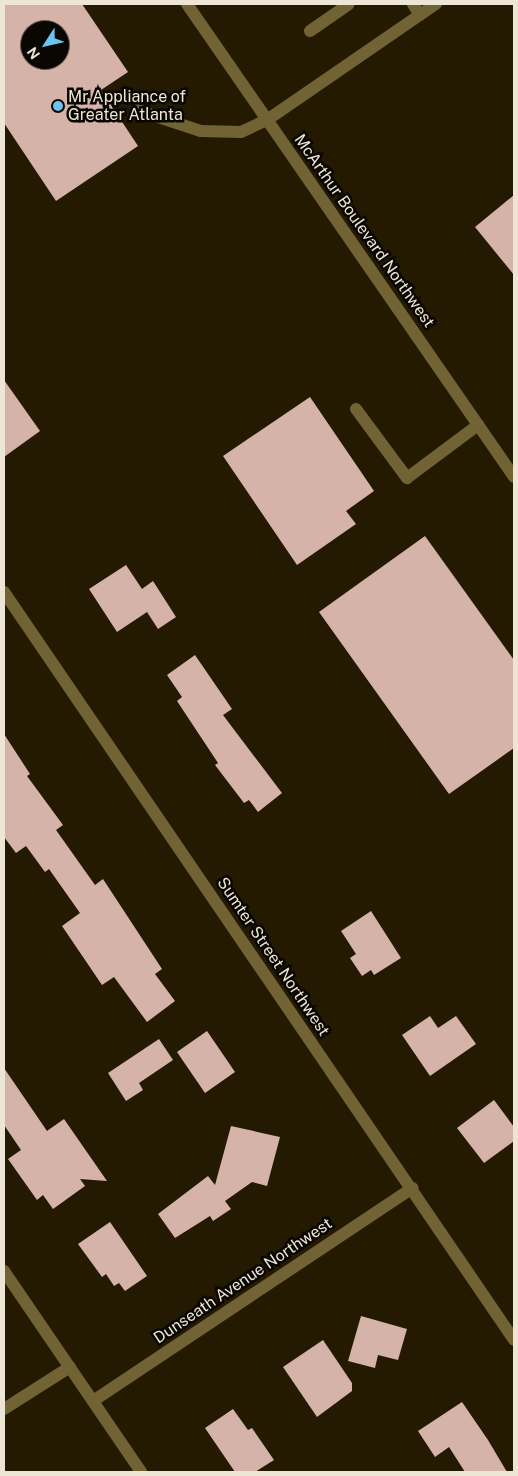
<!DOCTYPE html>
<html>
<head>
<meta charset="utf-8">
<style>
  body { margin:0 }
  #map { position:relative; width:518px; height:1476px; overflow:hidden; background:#241a02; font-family:"Public Sans",sans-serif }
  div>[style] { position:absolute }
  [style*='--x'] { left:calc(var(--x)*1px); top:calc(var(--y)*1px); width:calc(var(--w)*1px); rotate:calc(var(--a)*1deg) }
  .building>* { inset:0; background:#d5b3a9 }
  .minor>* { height:12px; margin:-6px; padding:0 6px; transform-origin:6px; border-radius:6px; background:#716334 }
  .dots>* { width:14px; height:14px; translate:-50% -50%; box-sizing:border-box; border:2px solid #0a0601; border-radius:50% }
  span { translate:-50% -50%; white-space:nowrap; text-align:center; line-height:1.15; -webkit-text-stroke:5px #0a0601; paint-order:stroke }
  .poi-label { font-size:16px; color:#ede6d7 }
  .left { translate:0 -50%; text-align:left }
  .street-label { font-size:16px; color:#ede6d7 }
  .frame { position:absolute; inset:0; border:5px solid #ede6d7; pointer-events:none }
  .north { position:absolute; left:20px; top:20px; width:50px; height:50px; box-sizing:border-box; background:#0a0601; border:1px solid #656057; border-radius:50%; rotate:235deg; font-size:14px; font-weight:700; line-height:20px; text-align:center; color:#ede6d7 }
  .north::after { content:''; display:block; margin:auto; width:18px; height:22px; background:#6bc3f2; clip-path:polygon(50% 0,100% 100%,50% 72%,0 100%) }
</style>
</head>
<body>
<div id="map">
  <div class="building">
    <i style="clip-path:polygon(evenodd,4px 4px,82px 4px,128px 72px,101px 90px,138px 146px,56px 201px,4px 123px,4px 4px,30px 30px,60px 30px,60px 60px,30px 60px,30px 30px)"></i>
    <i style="clip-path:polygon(514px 195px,514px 275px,475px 227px)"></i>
    <i style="clip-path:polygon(4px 380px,40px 431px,4px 457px)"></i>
    <i style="clip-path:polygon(310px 397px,374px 491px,346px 511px,356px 524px,297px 565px,223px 456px)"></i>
    <i style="clip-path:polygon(425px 536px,514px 660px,514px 748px,449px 794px,319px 612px)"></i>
    <i style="clip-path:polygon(126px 565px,142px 589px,153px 581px,176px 617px,158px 629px,147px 612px,117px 632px,89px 589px)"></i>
    <i style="clip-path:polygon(195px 655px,232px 709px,223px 715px,282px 793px,258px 812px,249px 800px,244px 803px,215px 765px,218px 763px,177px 701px,182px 697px,167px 675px)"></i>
    <i style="clip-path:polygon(4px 734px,30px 774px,27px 776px,63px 825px,56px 830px,95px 885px,103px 879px,162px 969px,155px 974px,175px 1001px,147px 1022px,114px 977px,102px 985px,62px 926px,80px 913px,49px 869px,45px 872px,26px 846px,16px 853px,4px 837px)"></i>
    <i style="clip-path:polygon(371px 911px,401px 958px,374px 975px,371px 970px,362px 976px,350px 958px,356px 954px,341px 931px)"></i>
    <i style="clip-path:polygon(430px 1016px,438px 1028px,456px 1016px,476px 1044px,430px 1076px,402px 1035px)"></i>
    <i style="clip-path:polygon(207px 1031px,235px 1072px,205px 1093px,177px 1052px)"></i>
    <i style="clip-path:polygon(159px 1039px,173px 1060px,139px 1083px,143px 1090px,126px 1101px,108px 1073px)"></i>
    <i style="clip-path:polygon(4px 1068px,47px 1131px,64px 1119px,107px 1181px,80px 1179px,85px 1186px,53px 1209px,43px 1195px,37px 1200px,8px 1159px,21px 1150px,4px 1125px)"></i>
    <i style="clip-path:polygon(494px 1100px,514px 1127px,514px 1141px,484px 1163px,457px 1128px)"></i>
    <i style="clip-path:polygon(231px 1126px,280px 1137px,267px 1186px,252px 1182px,225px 1201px,231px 1209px,213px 1221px,210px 1216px,175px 1238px,158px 1214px,208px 1176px,215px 1185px)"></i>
    <i style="clip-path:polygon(110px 1222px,147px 1276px,125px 1291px,119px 1283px,114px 1286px,106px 1274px,102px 1277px,78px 1244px)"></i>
    <i style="clip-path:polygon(361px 1316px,407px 1329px,398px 1360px,378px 1355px,375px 1368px,348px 1361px)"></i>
    <i style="clip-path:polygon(323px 1340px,352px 1383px,352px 1391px,317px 1417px,283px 1367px)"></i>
    <i style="clip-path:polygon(462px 1402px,488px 1440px,507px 1472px,465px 1472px,449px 1447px,435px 1457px,418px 1431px)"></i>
    <i style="clip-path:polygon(233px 1409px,248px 1430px,252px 1428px,274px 1460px,255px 1472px,235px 1472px,205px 1428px)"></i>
  </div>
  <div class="minor">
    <i style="--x:187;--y:4;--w:575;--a:55.34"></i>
    <i style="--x:413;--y:4;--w:13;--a:58"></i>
    <i style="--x:310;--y:31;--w:47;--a:-34.7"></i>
    <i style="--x:137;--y:110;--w:67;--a:18.2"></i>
    <i style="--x:201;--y:131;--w:40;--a:1.4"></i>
    <i style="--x:241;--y:132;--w:29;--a:-25"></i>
    <i style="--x:267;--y:120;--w:205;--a:-34.5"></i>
    <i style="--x:356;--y:409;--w:86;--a:53.5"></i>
    <i style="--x:407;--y:478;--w:89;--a:-36.7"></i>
    <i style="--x:4;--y:592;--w:905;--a:55.71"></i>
    <i style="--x:4;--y:1271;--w:243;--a:55.7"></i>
    <i style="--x:93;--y:1401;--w:384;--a:-33.7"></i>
    <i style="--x:4;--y:1409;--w:78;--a:-32.5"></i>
  </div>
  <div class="dots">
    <i style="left:58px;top:106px;background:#6bc3f2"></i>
  </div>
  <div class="poi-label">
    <span class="left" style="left:68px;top:106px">Mr Appliance of<br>Greater Atlanta</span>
  </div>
  <div class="street-label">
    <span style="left:364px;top:231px;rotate:55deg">McArthur Boulevard Northwest</span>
    <span style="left:273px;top:957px;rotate:56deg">Sumter Street Northwest</span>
    <span style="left:243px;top:1281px;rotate:-34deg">Dunseath Avenue Northwest</span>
  </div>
  <div class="frame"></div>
  <div class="north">N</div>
</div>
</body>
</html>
